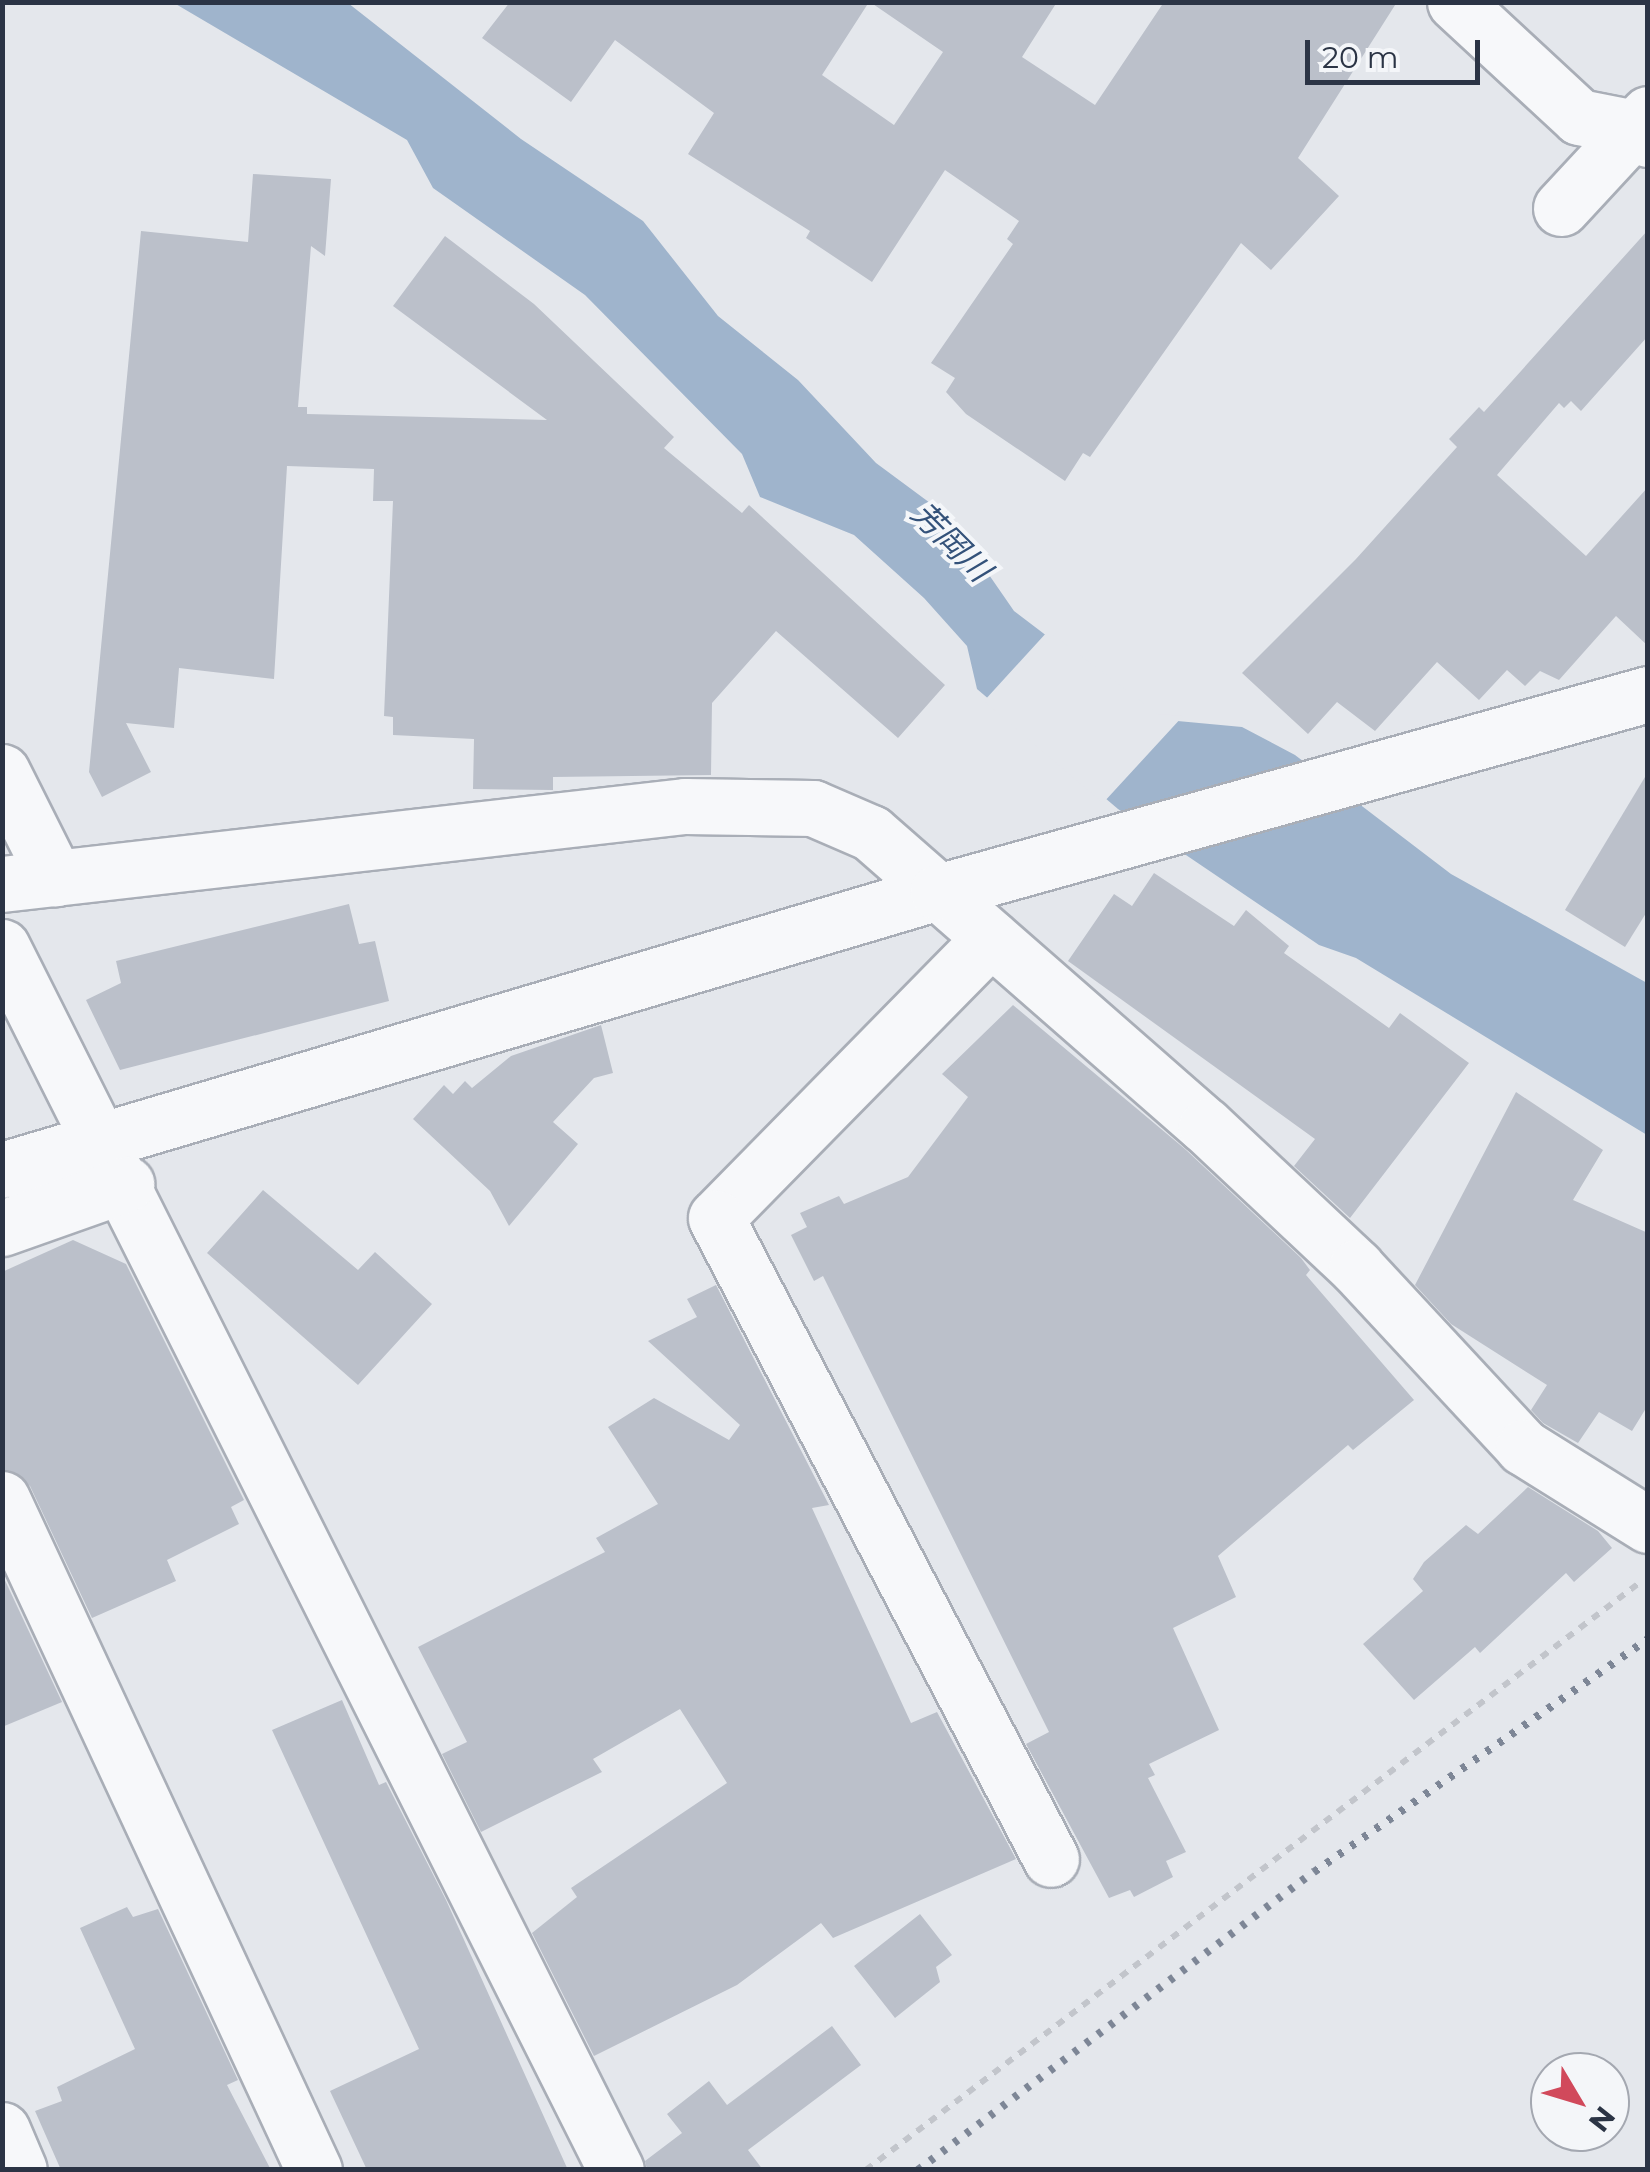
<!DOCTYPE html>
<html>
<head>
<meta charset="utf-8">
<style>
  body { margin:0 }
  #map { position:relative; width:1650px; height:2172px; overflow:hidden; background:#e4e7ec; font-family:Montserrat,"Noto Sans JP",sans-serif }
  div>[style] { position:absolute }
  [style*='--x'] { left:calc(var(--x)*1px); top:calc(var(--y)*1px); width:calc(var(--w)*1px); rotate:calc(var(--a)*1deg) }
  .water>* { inset:0; background:#9fb4cc }
  .pier>* { inset:0; background:#e4e7ec }
  .building>* { inset:0; background:#bbc0ca }
  .path>* { height:6px; margin-top:-3px; transform-origin:0; background:repeating-linear-gradient(90deg,#c2c5cb 0 8px,transparent 0 16px) }
  .roads { filter:drop-shadow(2px 0 #a9aeb7) drop-shadow(-2px 0 #a9aeb7) drop-shadow(0 2px #a9aeb7) drop-shadow(0 -2px #a9aeb7) }
  .minor>* { height:55px; margin:-27.5px; padding:0 27.5px; transform-origin:27.5px; border-radius:27.5px; background:#f7f8fa }
  .rail>* { height:8px; margin-top:-4px; transform-origin:0; background:repeating-linear-gradient(90deg,#7d8696 0 5px,transparent 0 15px) }
  span { translate:-50% -50%; white-space:nowrap; text-align:center; line-height:1.15; -webkit-text-stroke:8px #f4f6f9; paint-order:stroke }
  .water-label { font-size:32px; color:#34527a; font-style:italic }
  .frame { position:absolute; inset:0; border:5px solid #2b3445; pointer-events:none }
  .north { position:absolute; left:1530px; top:2052px; width:100px; height:100px; box-sizing:border-box; background:#f4f6f9; border:2px solid #a4a8b1; border-radius:50%; rotate:128deg; font-size:28px; font-weight:700; line-height:40px; text-align:center; color:#2b3445 }
  .north::after { content:''; display:block; margin:auto; width:35px; height:45px; background:#d1495b; clip-path:polygon(50% 0,100% 100%,50% 72%,0 100%) }
  .scale { position:absolute; left:1305px; top:40px; width:175px; height:45px; box-sizing:border-box; border:5px solid #2b3445; border-top:0; padding-left:12px; font-size:30px; line-height:35px; white-space:nowrap; color:#2b3445; -webkit-text-stroke:8px #f4f6f9; paint-order:stroke }
</style>
</head>
<body>
<div id="map">
  <div class="water">
    <i style="clip-path:polygon(174px 3px,348px 3px,521px 139px,643px 221px,718px 316px,798px 380px,876px 463px,949px 517px,1014px 611px,1156px 719px,1242px 727px,1295px 755px,1451px 874px,1647px 983px,1647px 1135px,1356px 958px,1319px 945px,1118px 809px,977px 689px,967px 646px,924px 598px,854px 535px,760px 497px,742px 454px,585px 295px,433px 188px,407px 140px)"></i>
  </div>
  <div class="pier">
    <i style="clip-path:polygon(1048px 631px,1158px 714px,1183px 716px,1103px 803px,984px 701px)"></i>
  </div>
  <div class="building">
    <i style="clip-path:polygon(510px 2px,869px 2px,822px 75px,894px 125px,943px 52px,870px 2px,1057px 2px,1022px 57px,1095px 105px,1164px 2px,1397px 2px,1298px 158px,1339px 196px,1271px 270px,1241px 243px,1090px 457px,1083px 453px,1065px 481px,966px 414px,946px 392px,955px 378px,931px 363px,1013px 244px,1007px 239px,1019px 221px,945px 170px,872px 282px,806px 238px,810px 231px,688px 154px,714px 113px,615px 40px,571px 102px,482px 38px)"></i>
    <i style="clip-path:polygon(253px 174px,331px 179px,325px 256px,311px 246px,298px 407px,307px 407px,307px 414px,547px 420px,393px 306px,445px 236px,534px 304px,674px 437px,664px 448px,742px 513px,749px 505px,945px 685px,898px 738px,776px 631px,712px 703px,711px 775px,553px 777px,553px 790px,473px 789px,474px 739px,393px 735px,393px 717px,384px 716px,393px 501px,373px 501px,374px 469px,287px 466px,274px 679px,179px 668px,174px 728px,126px 723px,151px 772px,102px 797px,89px 772px,141px 231px,248px 242px)"></i>
    <i style="clip-path:polygon(1648px 230px,1648px 336px,1581px 411px,1571px 401px,1564px 408px,1559px 403px,1497px 475px,1586px 556px,1648px 487px,1648px 646px,1616px 616px,1559px 680px,1540px 671px,1525px 686px,1507px 670px,1479px 700px,1437px 662px,1375px 731px,1337px 702px,1308px 734px,1242px 673px,1356px 559px,1457px 447px,1449px 439px,1479px 407px,1484px 412px)"></i>
    <i style="clip-path:polygon(1648px 772px,1648px 910px,1625px 947px,1565px 910px)"></i>
    <i style="clip-path:polygon(1154px 873px,1234px 926px,1246px 910px,1289px 946px,1284px 953px,1389px 1028px,1400px 1013px,1469px 1063px,1350px 1218px,1294px 1166px,1315px 1139px,1068px 961px,1114px 894px,1132px 906px)"></i>
    <i style="clip-path:polygon(349px 904px,359px 944px,375px 941px,389px 1001px,120px 1070px,86px 1000px,121px 983px,116px 961px)"></i>
    <i style="clip-path:polygon(1013px 1005px,1185px 1149px,1301px 1258px,1310px 1270px,1306px 1275px,1414px 1400px,1353px 1450px,1348px 1445px,1218px 1556px,1236px 1597px,1173px 1628px,1219px 1730px,1149px 1764px,1155px 1775px,1148px 1778px,1186px 1852px,1166px 1861px,1173px 1877px,1134px 1897px,1130px 1890px,1109px 1898px,1026px 1744px,1049px 1732px,823px 1276px,814px 1281px,791px 1235px,807px 1227px,800px 1213px,839px 1196px,844px 1204px,908px 1177px,968px 1097px,942px 1074px)"></i>
    <i style="clip-path:polygon(601px 1025px,613px 1073px,594px 1078px,553px 1122px,578px 1144px,509px 1226px,490px 1191px,413px 1119px,444px 1085px,453px 1094px,465px 1081px,472px 1088px,511px 1056px)"></i>
    <i style="clip-path:polygon(1516px 1092px,1603px 1150px,1573px 1200px,1648px 1233px,1648px 1405px,1632px 1431px,1599px 1412px,1578px 1443px,1543px 1423px,1531px 1410px,1547px 1385px,1451px 1324px,1415px 1285px)"></i>
    <i style="clip-path:polygon(263px 1190px,358px 1270px,375px 1252px,432px 1304px,358px 1385px,207px 1253px)"></i>
    <i style="clip-path:polygon(73px 1240px,126px 1264px,244px 1500px,231px 1507px,239px 1524px,167px 1560px,176px 1581px,92px 1618px,30px 1486px,2px 1468px,2px 1272px)"></i>
    <i style="clip-path:polygon(716px 1285px,829px 1505px,812px 1508px,911px 1723px,937px 1712px,1016px 1859px,833px 1938px,821px 1923px,737px 1985px,594px 2056px,532px 1933px,577px 1897px,571px 1888px,727px 1783px,680px 1709px,593px 1759px,602px 1772px,481px 1832px,442px 1754px,467px 1742px,418px 1647px,605px 1552px,596px 1538px,658px 1504px,608px 1427px,654px 1398px,729px 1440px,740px 1425px,648px 1341px,697px 1317px,687px 1299px)"></i>
    <i style="clip-path:polygon(1528px 1487px,1598px 1531px,1612px 1548px,1574px 1582px,1566px 1573px,1480px 1653px,1475px 1647px,1414px 1700px,1363px 1644px,1423px 1591px,1413px 1579px,1424px 1562px,1466px 1525px,1478px 1534px)"></i>
    <i style="clip-path:polygon(2px 1574px,62px 1702px,2px 1727px)"></i>
    <i style="clip-path:polygon(342px 1700px,379px 1785px,386px 1782px,446px 1900px,568px 2170px,367px 2170px,330px 2091px,419px 2049px,272px 1730px)"></i>
    <i style="clip-path:polygon(127px 1907px,133px 1917px,158px 1909px,238px 2080px,227px 2085px,271px 2170px,61px 2170px,35px 2111px,62px 2101px,57px 2087px,135px 2049px,80px 1928px)"></i>
    <i style="clip-path:polygon(920px 1914px,952px 1955px,936px 1967px,940px 1982px,895px 2018px,854px 1966px)"></i>
    <i style="clip-path:polygon(832px 2026px,861px 2065px,748px 2150px,763px 2170px,647px 2170px,645px 2161px,682px 2133px,667px 2114px,709px 2081px,727px 2105px)"></i>
  </div>
  <div class="path">
    <i style="--x:866;--y:2170;--w:971;--a:-37.21"></i>
  </div>
  <div class="roads">
    <div class="minor">
      <i style="--x:1455;--y:2;--w:169;--a:42.8"></i>
      <i style="--x:1579;--y:117;--w:57;--a:11.1"></i>
      <i style="--x:1635;--y:128;--w:17;--a:40"></i>
      <i style="--x:1561;--y:208;--w:128;--a:-47.2"></i>
      <i style="--x:2;--y:772;--w:119;--a:63.4"></i>
      <i style="--x:2;--y:884;--w:687;--a:-6.52"></i>
      <i style="--x:685;--y:806;--w:128;--a:0.9"></i>
      <i style="--x:813;--y:808;--w:63;--a:23.3"></i>
      <i style="--x:871;--y:833;--w:445;--a:41.2"></i>
      <i style="--x:1206;--y:1126;--w:206;--a:43.2"></i>
      <i style="--x:1356;--y:1267;--w:246;--a:47.1"></i>
      <i style="--x:1523;--y:1447;--w:147;--a:32"></i>
      <i style="--x:991;--y:938;--w:392;--a:134.5"></i>
      <i style="--x:716;--y:1218;--w:723;--a:62.41"></i>
      <i style="--x:2;--y:947;--w:1368;--a:63.34"></i>
      <i style="--x:2;--y:1170;--w:976;--a:-16.54"></i>
      <i style="--x:938;--y:892;--w:737;--a:-15.58"></i>
      <i style="--x:2;--y:1228;--w:132;--a:-19.5"></i>
      <i style="--x:2;--y:1499;--w:740;--a:65.06"></i>
      <i style="--x:2;--y:2130;--w:43;--a:67"></i>
    </div>
  </div>
  <div class="rail">
    <i style="--x:918;--y:2170;--w:496;--a:-37"></i>
    <i style="--x:1314;--y:1872;--w:407;--a:-34.9"></i>
  </div>
  <div class="water-label">
    <span style="left:951px;top:542px;rotate:45deg">芳岡川</span>
  </div>
  <div class="frame"></div>
  <div class="north">N</div>
  <div class="scale">20 m</div>
</div>
</body>
</html>
